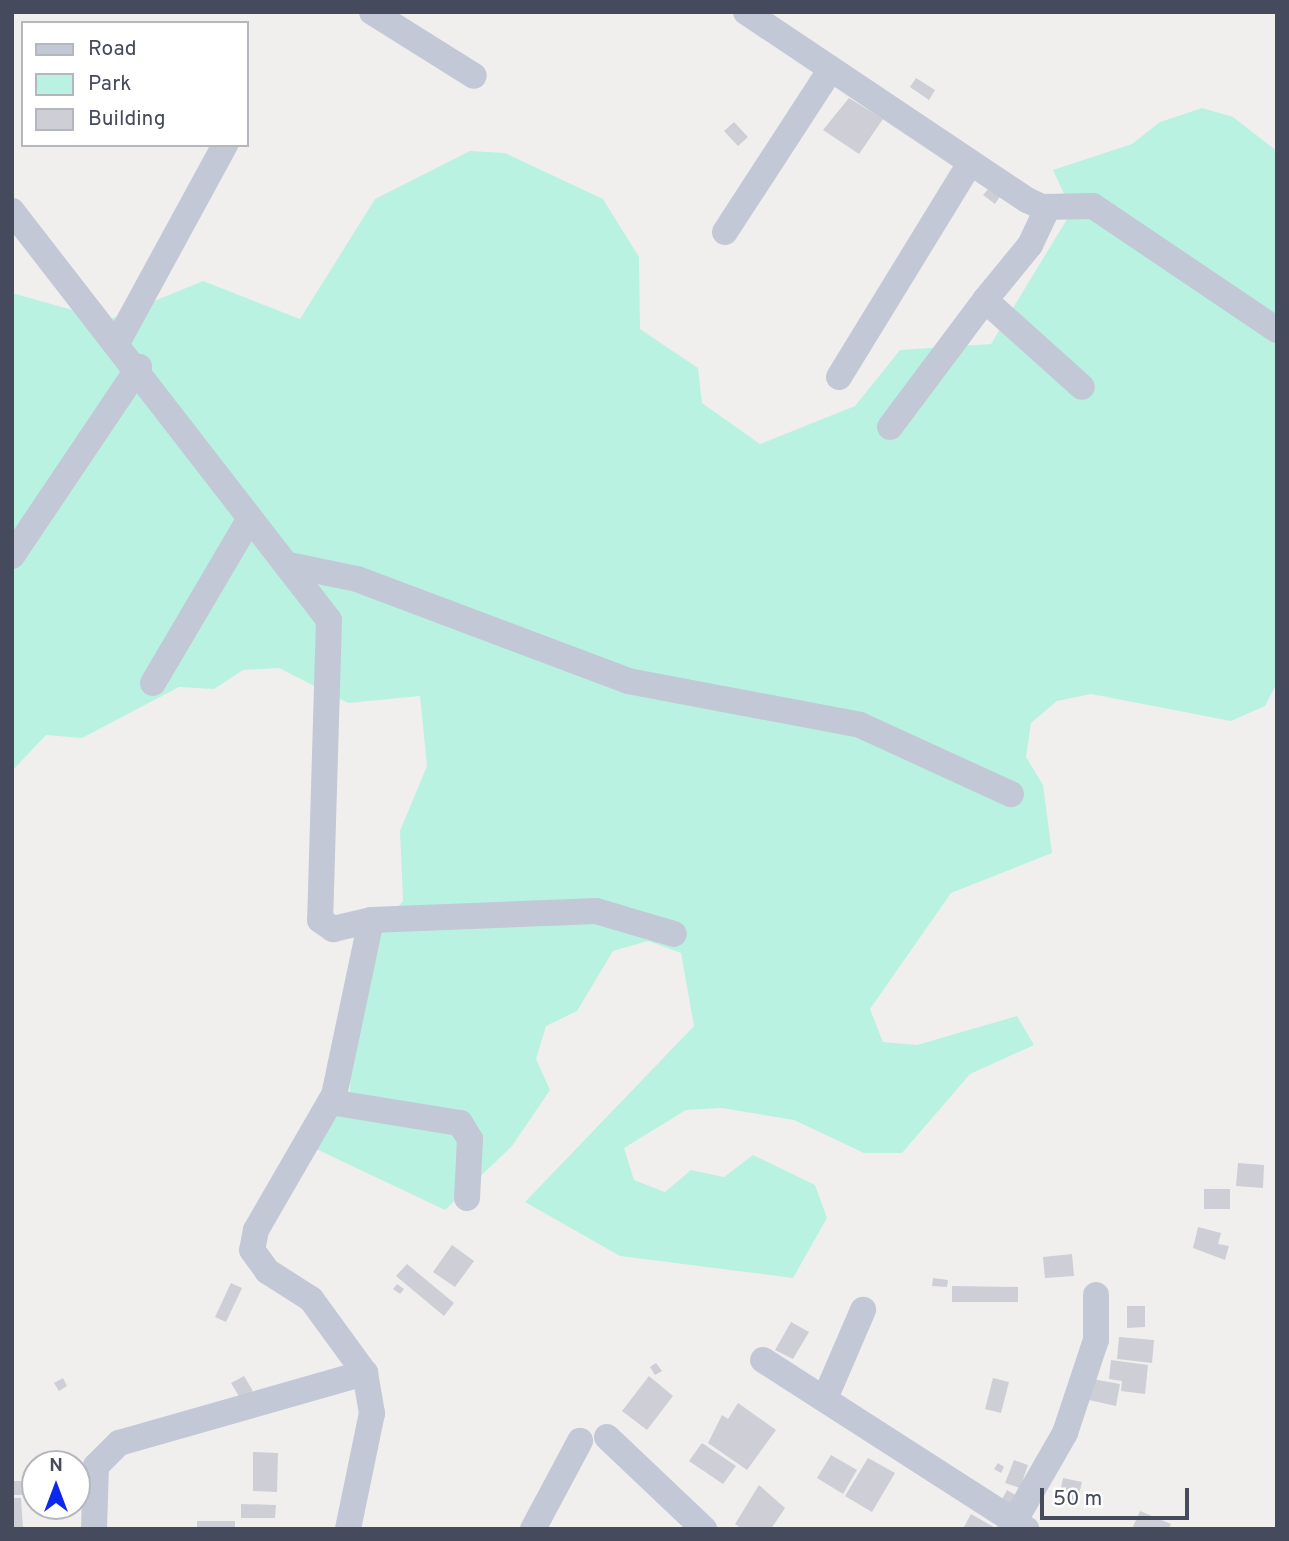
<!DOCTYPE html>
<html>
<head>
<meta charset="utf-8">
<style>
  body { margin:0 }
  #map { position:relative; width:1289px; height:1541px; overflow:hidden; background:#f1efee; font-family:Overpass,sans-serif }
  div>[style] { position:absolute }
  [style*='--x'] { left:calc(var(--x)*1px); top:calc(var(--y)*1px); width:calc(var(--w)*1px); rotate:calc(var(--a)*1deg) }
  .green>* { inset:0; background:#b9f2e1 }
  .building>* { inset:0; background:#cdced6 }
  .minor>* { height:26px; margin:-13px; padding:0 13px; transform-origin:13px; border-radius:13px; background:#c3c8d6 }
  span { translate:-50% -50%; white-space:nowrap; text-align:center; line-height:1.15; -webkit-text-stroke:5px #fff; paint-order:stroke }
  .frame { position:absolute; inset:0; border:14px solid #454a5d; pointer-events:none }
  .legend { position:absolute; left:21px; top:21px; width:228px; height:126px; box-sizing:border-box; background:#fff; border:2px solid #b5b7be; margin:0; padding:9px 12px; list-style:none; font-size:21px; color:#454a5d }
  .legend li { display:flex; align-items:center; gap:14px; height:35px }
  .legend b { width:35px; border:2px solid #b5b7be }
  .north { position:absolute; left:21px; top:1450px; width:70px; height:70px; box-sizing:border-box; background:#fff; border:2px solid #b5b7be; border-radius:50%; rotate:0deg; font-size:19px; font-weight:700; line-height:28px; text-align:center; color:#454a5d }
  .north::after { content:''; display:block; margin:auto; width:24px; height:32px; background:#0c28ed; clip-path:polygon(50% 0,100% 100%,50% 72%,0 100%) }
  .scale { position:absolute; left:1040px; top:1488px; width:149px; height:32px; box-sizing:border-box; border:4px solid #454a5d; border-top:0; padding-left:9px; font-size:21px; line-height:24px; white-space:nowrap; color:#454a5d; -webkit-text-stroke:5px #fff; paint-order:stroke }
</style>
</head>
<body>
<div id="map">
  <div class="green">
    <i style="clip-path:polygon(1202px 108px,1233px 117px,1277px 151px,1277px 683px,1265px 706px,1231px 721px,1091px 694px,1057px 701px,1031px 723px,1026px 757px,1043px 785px,1052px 853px,951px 893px,870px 1009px,883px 1042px,917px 1045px,1017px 1016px,1034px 1045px,970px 1074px,902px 1153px,864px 1153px,794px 1120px,722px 1108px,686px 1110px,624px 1148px,634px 1180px,665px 1192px,691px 1170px,724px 1177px,753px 1155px,815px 1185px,827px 1218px,793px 1278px,620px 1256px,525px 1202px,694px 1026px,681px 953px,648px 941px,613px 951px,577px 1011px,546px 1026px,536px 1059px,550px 1090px,512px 1146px,445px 1210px,295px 1139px,350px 1091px,355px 954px,403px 901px,400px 831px,427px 766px,420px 696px,348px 703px,279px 668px,243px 670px,214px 689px,179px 687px,82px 738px,46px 735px,12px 771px,12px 293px,108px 320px,203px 281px,300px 319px,375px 199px,470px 151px,505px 153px,603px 199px,639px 257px,640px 329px,698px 368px,702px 403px,760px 444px,855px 406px,900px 350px,991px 344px,1072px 211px,1053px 170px,1132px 144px,1160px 122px)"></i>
  </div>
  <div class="building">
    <i style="clip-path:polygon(916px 78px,935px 90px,929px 100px,910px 87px)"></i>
    <i style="clip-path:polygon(849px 98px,883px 119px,859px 154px,823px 130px)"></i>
    <i style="clip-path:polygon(734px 122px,748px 137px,738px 146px,724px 131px)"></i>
    <i style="clip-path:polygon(990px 187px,1001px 195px,995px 204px,983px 195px)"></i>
    <i style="clip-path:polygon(1238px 1163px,1264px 1165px,1263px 1188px,1236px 1186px)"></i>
    <i style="clip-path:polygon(1204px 1189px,1230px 1189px,1230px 1209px,1204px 1209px)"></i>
    <i style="clip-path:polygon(1198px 1227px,1221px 1233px,1218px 1244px,1229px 1246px,1225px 1260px,1193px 1248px)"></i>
    <i style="clip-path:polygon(452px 1245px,474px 1261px,455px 1287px,433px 1272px)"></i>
    <i style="clip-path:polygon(1072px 1254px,1074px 1276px,1045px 1278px,1043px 1257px)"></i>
    <i style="clip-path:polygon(407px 1264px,454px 1303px,444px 1316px,396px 1276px)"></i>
    <i style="clip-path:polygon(933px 1278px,948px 1280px,947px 1287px,932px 1286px)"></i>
    <i style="clip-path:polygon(231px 1283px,242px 1288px,226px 1322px,215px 1317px)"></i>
    <i style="clip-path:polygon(397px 1284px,404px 1289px,400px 1294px,393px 1289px)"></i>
    <i style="clip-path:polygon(952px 1286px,1018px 1287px,1018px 1302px,952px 1302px)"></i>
    <i style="clip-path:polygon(1127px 1306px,1145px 1306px,1145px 1327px,1127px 1328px)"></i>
    <i style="clip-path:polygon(791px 1322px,809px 1332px,793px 1359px,775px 1350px)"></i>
    <i style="clip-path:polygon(1119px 1337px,1154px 1340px,1152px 1363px,1117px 1359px)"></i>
    <i style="clip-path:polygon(1111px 1360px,1148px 1365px,1145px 1394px,1121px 1391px,1122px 1381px,1109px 1379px)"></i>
    <i style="clip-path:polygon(656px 1363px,662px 1371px,655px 1375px,650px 1367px)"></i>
    <i style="clip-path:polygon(244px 1376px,253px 1391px,240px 1398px,231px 1383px)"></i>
    <i style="clip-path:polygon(649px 1376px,673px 1396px,647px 1430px,622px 1411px)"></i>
    <i style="clip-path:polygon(63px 1378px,67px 1386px,59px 1391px,54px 1383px)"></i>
    <i style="clip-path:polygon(993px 1378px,1009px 1382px,1001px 1413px,985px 1409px)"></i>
    <i style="clip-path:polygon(1087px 1378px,1120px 1384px,1116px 1406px,1080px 1398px)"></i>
    <i style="clip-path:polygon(738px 1403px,776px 1430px,747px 1470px,708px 1443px,722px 1415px,728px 1419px)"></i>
    <i style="clip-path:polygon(702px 1443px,736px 1466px,723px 1484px,689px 1461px)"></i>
    <i style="clip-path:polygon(253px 1452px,278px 1453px,277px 1492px,253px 1491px)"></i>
    <i style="clip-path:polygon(831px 1455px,857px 1470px,843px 1494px,817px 1478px)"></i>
    <i style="clip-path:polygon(868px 1458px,895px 1473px,872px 1512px,845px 1496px)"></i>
    <i style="clip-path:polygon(1014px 1460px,1028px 1465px,1020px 1488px,1005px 1483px)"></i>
    <i style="clip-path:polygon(998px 1463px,1004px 1467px,1001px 1473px,994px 1469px)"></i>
    <i style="clip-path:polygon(1063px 1478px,1082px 1482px,1076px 1506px,1058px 1503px)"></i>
    <i style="clip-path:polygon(12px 1481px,23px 1481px,23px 1495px,12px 1495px)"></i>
    <i style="clip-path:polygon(759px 1485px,785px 1508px,771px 1529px,742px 1529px,735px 1524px)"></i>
    <i style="clip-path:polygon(1007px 1490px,1019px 1497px,1014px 1507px,1001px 1501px)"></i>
    <i style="clip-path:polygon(12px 1498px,21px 1498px,23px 1529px,12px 1529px)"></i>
    <i style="clip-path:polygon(241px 1504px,276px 1505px,275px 1518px,241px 1518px)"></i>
    <i style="clip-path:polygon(1140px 1511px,1171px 1524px,1169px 1529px,1132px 1529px)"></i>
    <i style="clip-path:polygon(971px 1514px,997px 1529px,963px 1529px)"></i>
    <i style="clip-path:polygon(197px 1521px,235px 1521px,235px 1529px,197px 1529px)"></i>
  </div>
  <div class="minor">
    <i style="--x:372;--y:12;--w:120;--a:32.1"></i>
    <i style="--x:746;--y:12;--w:338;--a:33.8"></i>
    <i style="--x:1027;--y:200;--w:17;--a:25"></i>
    <i style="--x:1042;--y:207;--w:51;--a:-1.1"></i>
    <i style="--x:1093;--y:206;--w:222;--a:34"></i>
    <i style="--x:1048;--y:207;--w:42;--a:115.3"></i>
    <i style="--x:1030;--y:245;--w:71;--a:129.3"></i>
    <i style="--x:985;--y:300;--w:130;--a:41.9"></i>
    <i style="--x:12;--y:211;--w:517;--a:52.22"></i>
    <i style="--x:329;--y:620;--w:300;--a:91.7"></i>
    <i style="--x:320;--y:920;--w:16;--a:35"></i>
    <i style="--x:333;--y:929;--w:39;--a:-13"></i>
    <i style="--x:371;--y:920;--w:179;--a:101.9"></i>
    <i style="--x:334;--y:1095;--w:156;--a:120"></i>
    <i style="--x:256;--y:1230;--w:20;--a:101"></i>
    <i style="--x:252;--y:1250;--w:26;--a:54"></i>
    <i style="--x:267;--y:1271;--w:52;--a:32.5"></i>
    <i style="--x:311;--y:1299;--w:92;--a:53.9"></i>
    <i style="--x:365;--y:1373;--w:41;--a:80.1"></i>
    <i style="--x:372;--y:1413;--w:118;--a:101.7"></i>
    <i style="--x:725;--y:232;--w:194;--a:-57"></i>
    <i style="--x:117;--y:343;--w:226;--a:-61.4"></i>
    <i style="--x:839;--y:377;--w:251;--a:-58.5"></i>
    <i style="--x:890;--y:427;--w:159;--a:-53.2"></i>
    <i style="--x:12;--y:556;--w:228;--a:-56.1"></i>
    <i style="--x:289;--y:565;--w:69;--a:11.6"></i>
    <i style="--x:357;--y:579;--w:290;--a:20.6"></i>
    <i style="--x:628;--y:681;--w:236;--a:10.7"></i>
    <i style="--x:860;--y:725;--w:166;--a:24.6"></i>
    <i style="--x:153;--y:683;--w:191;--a:-59.5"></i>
    <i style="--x:371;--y:920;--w:225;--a:-2.3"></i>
    <i style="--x:596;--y:911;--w:81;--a:16.4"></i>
    <i style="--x:330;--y:1102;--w:132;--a:9.2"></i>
    <i style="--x:460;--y:1123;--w:19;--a:58"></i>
    <i style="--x:470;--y:1139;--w:59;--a:92.9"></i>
    <i style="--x:763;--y:1360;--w:313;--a:32.7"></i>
    <i style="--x:826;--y:1396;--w:94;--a:-66.7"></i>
    <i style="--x:607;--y:1437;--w:134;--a:43.5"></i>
    <i style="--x:94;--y:1529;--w:63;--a:-88.2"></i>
    <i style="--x:96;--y:1466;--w:33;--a:-45"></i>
    <i style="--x:119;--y:1443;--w:256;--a:-15.9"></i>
    <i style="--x:533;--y:1529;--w:100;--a:-61.9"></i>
    <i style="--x:1010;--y:1529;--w:111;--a:-60.2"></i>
    <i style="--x:1065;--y:1433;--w:98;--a:-71.6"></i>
    <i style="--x:1096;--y:1340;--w:45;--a:-90"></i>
  </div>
  <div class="frame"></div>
  <ul class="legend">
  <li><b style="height:9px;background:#c3c8d6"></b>Road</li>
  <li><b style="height:19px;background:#b9f2e1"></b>Park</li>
  <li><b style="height:19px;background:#cdced6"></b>Building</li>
  </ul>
  <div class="north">N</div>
  <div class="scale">50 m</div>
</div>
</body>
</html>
